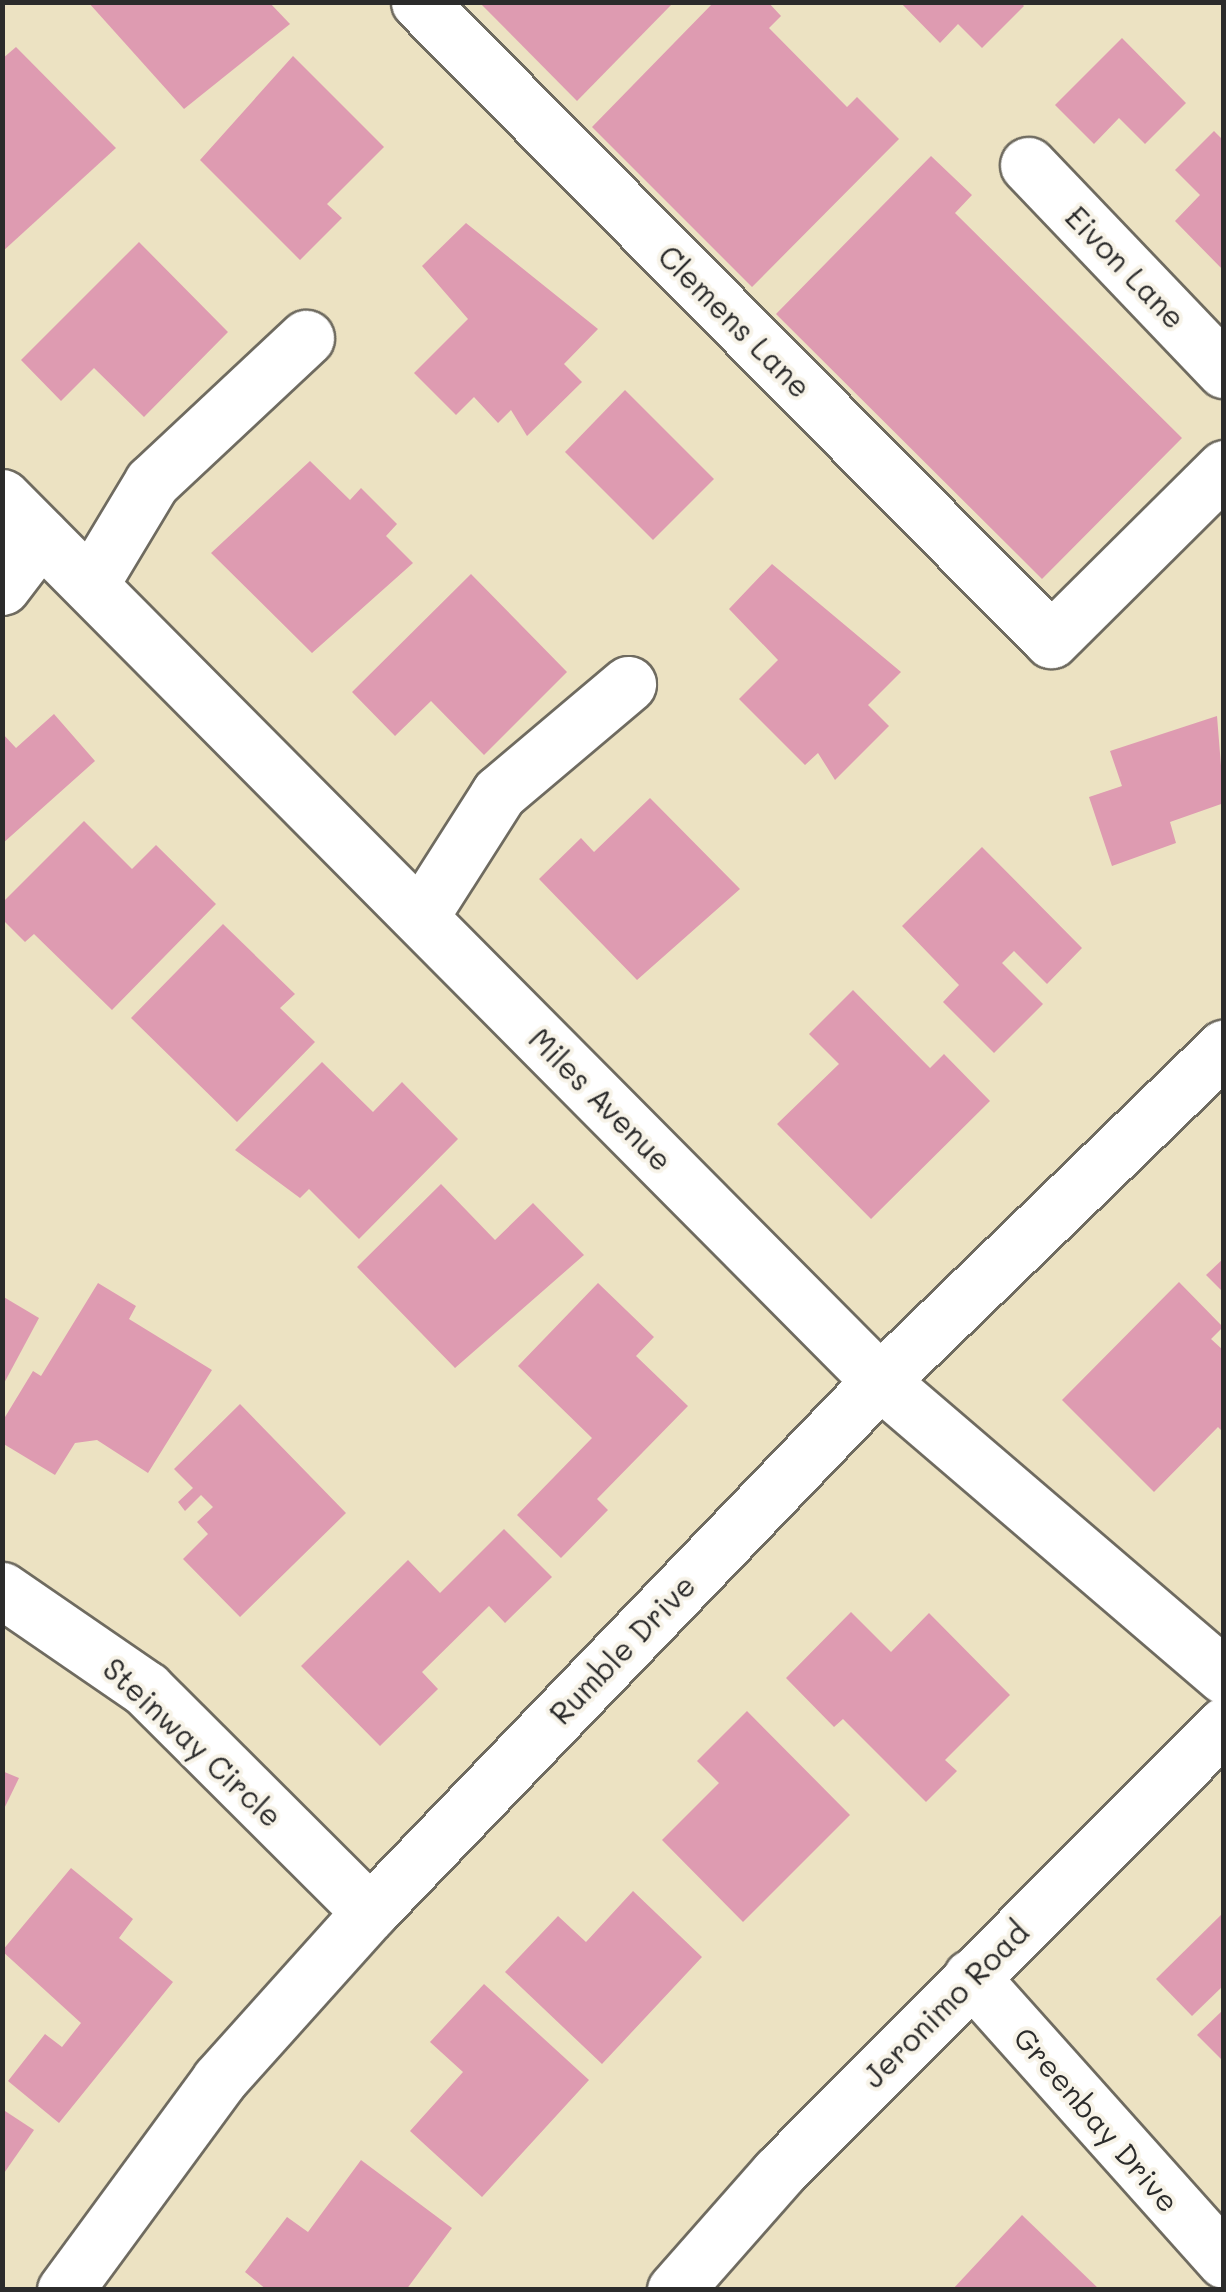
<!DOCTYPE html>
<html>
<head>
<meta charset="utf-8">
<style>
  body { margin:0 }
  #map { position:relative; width:1226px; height:2292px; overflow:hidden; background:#ece2c2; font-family:Mali,sans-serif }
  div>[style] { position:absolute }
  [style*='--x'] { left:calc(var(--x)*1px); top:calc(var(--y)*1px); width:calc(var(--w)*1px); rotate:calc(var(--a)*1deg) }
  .building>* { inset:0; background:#de9bb1 }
  .roads { filter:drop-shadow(2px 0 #6f6b60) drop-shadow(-2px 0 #6f6b60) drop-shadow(0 2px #6f6b60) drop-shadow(0 -2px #6f6b60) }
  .minor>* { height:55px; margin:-27.5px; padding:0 27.5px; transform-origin:27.5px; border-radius:27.5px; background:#fff }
  .major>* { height:55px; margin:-27.5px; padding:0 27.5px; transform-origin:27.5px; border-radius:27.5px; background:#fff }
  span { translate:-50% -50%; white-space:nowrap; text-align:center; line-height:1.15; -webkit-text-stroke:8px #f7f3e8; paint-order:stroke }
  .street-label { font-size:30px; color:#2b2b2b }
  .frame { position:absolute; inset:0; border:5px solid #2b2b2b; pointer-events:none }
</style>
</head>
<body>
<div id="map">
  <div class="building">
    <i style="clip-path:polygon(88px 2px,269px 2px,290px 24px,184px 109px)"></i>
    <i style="clip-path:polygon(479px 2px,674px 2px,577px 101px)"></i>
    <i style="clip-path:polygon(714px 2px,768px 2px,781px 16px,769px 28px,847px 107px,857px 97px,899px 139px,752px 287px,592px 127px)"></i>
    <i style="clip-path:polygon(900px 2px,1020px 2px,1024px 6px,982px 48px,958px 24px,940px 43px)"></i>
    <i style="clip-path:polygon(1122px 38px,1186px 103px,1145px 144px,1119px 118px,1094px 144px,1055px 105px)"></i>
    <i style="clip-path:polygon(16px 47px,116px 148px,2px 252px,2px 59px)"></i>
    <i style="clip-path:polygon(293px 56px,384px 147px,327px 204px,342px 218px,300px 260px,200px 160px)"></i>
    <i style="clip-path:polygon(1214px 131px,1224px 141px,1224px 271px,1175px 221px,1200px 195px,1175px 170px)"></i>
    <i style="clip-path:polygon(931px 156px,972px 195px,955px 213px,1182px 438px,1042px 579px,776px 314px)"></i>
    <i style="clip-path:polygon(466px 223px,598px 329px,564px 364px,582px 382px,527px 436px,511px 410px,498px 423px,474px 397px,456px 415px,414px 373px,468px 319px,422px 266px)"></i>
    <i style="clip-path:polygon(139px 242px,228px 332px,144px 417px,94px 368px,61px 401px,21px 360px)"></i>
    <i style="clip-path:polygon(625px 390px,714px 479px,653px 540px,565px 452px)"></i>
    <i style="clip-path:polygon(310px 461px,350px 500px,361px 488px,397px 524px,386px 536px,413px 563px,312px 653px,211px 553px)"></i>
    <i style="clip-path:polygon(772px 564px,901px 672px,868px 705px,889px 726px,835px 780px,818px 753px,805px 765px,739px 699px,778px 660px,729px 609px)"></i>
    <i style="clip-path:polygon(471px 574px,567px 672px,484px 755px,431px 701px,395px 736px,352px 692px)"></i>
    <i style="clip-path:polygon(54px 714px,95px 761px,2px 844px,2px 733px,16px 748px)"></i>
    <i style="clip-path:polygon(1217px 716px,1224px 803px,1170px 822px,1176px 843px,1112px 866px,1089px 797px,1122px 786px,1110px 751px)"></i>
    <i style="clip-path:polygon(650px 798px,740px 889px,637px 980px,539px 879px,581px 838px,594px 852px)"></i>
    <i style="clip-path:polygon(84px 821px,132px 869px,156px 845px,216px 904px,112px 1010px,34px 934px,25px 942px,2px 919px,2px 903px)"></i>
    <i style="clip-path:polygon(982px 847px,1082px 948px,1047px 984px,1014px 951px,1002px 963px,1043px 1004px,994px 1053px,943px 1002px,959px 985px,902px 926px)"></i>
    <i style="clip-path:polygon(223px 924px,295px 994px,280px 1008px,315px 1042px,237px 1122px,131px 1018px)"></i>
    <i style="clip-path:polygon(853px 990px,930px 1068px,944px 1054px,990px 1101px,871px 1219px,777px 1124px,839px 1064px,809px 1034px)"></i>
    <i style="clip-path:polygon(322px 1062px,373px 1112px,402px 1082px,458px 1139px,359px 1239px,309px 1189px,300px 1198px,235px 1150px)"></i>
    <i style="clip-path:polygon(441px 1184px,495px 1240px,533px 1203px,584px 1255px,455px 1368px,357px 1267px)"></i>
    <i style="clip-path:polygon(1224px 1258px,1224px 1293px,1206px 1275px)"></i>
    <i style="clip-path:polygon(1179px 1282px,1223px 1327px,1211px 1339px,1224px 1351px,1224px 1433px,1218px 1427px,1154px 1492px,1062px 1400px)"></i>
    <i style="clip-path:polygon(98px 1283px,136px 1306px,129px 1319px,212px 1370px,148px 1473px,97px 1440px,75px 1443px,55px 1475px,2px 1443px,2px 1422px,33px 1371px,41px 1376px)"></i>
    <i style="clip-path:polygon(598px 1283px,654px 1337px,636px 1356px,688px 1406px,597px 1499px,608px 1510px,561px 1558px,517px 1515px,592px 1438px,518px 1366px)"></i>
    <i style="clip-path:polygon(2px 1296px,39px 1318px,2px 1387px)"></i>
    <i style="clip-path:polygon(240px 1404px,346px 1513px,240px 1617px,183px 1559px,208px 1534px,197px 1522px,213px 1507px,201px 1495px,185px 1511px,178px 1502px,193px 1488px,174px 1469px)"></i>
    <i style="clip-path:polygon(504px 1529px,552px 1577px,505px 1623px,489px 1606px,422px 1672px,438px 1689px,380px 1746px,301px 1666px,408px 1560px,440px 1593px)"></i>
    <i style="clip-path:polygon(851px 1612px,891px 1652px,929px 1613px,1010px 1695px,945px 1760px,957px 1771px,926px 1802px,843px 1719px,834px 1727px,786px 1678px)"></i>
    <i style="clip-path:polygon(747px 1711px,850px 1815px,743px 1922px,662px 1840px,719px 1783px,697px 1761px)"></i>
    <i style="clip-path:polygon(2px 1771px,19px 1778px,2px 1813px)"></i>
    <i style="clip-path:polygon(71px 1868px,133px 1919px,119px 1938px,173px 1982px,59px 2123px,8px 2081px,45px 2034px,62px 2047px,81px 2023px,2px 1951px)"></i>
    <i style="clip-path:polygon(633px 1891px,702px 1957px,602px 2064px,505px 1972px,558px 1916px,586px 1942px)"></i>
    <i style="clip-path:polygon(1224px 1912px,1224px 1985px,1192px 2016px,1156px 1979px)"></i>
    <i style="clip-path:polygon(484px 1984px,589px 2080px,482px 2197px,410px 2131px,463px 2072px,430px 2042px)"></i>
    <i style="clip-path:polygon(1224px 2009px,1224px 2062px,1197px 2035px)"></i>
    <i style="clip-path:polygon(2px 2109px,34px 2130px,2px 2176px)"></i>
    <i style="clip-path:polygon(361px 2160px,452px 2228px,406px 2290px,267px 2290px,245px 2272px,287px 2217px,308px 2232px)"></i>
    <i style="clip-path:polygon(1022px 2215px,1100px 2290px,952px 2290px)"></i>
  </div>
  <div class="roads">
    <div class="minor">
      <i style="--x:419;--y:2;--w:898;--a:45.27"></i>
      <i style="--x:1051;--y:640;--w:244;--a:-44.8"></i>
      <i style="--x:1028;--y:165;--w:284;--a:46.3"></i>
      <i style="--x:2;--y:497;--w:1246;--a:45.2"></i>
      <i style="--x:880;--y:1381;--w:453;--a:40.6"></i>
      <i style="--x:90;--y:585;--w:120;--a:-59"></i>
      <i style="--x:152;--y:482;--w:211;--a:-43.1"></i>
      <i style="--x:2;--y:587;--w:64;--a:-52.6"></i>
      <i style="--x:420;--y:917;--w:147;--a:-57.5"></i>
      <i style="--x:499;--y:793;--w:169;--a:-40.2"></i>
      <i style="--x:2;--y:1590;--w:175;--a:34.5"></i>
      <i style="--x:146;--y:1689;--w:316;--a:44.9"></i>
      <i style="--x:971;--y:1977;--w:380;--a:48.2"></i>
      <i style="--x:65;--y:2290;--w:260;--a:-53.7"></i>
      <i style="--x:219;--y:2080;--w:226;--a:-48.1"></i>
      <i style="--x:370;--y:1912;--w:736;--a:-46.16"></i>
      <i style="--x:880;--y:1381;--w:479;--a:-44.1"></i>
    </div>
    <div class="major">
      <i style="--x:675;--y:2290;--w:156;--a:-48.6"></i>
      <i style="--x:778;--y:2173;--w:632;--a:-45.13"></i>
    </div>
  </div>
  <div class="street-label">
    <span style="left:1126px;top:267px;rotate:46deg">Eivon Lane</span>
    <span style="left:735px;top:321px;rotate:45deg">Clemens Lane</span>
    <span style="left:601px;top:1099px;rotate:45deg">Miles Avenue</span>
    <span style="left:622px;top:1649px;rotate:-46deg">Rumble Drive</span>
    <span style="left:193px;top:1742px;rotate:43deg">Steinway Circle</span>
    <span style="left:945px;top:2004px;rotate:-45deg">Jeronimo Road</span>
    <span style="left:1097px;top:2119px;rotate:49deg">Greenbay Drive</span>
  </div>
  <div class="frame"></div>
</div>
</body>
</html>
